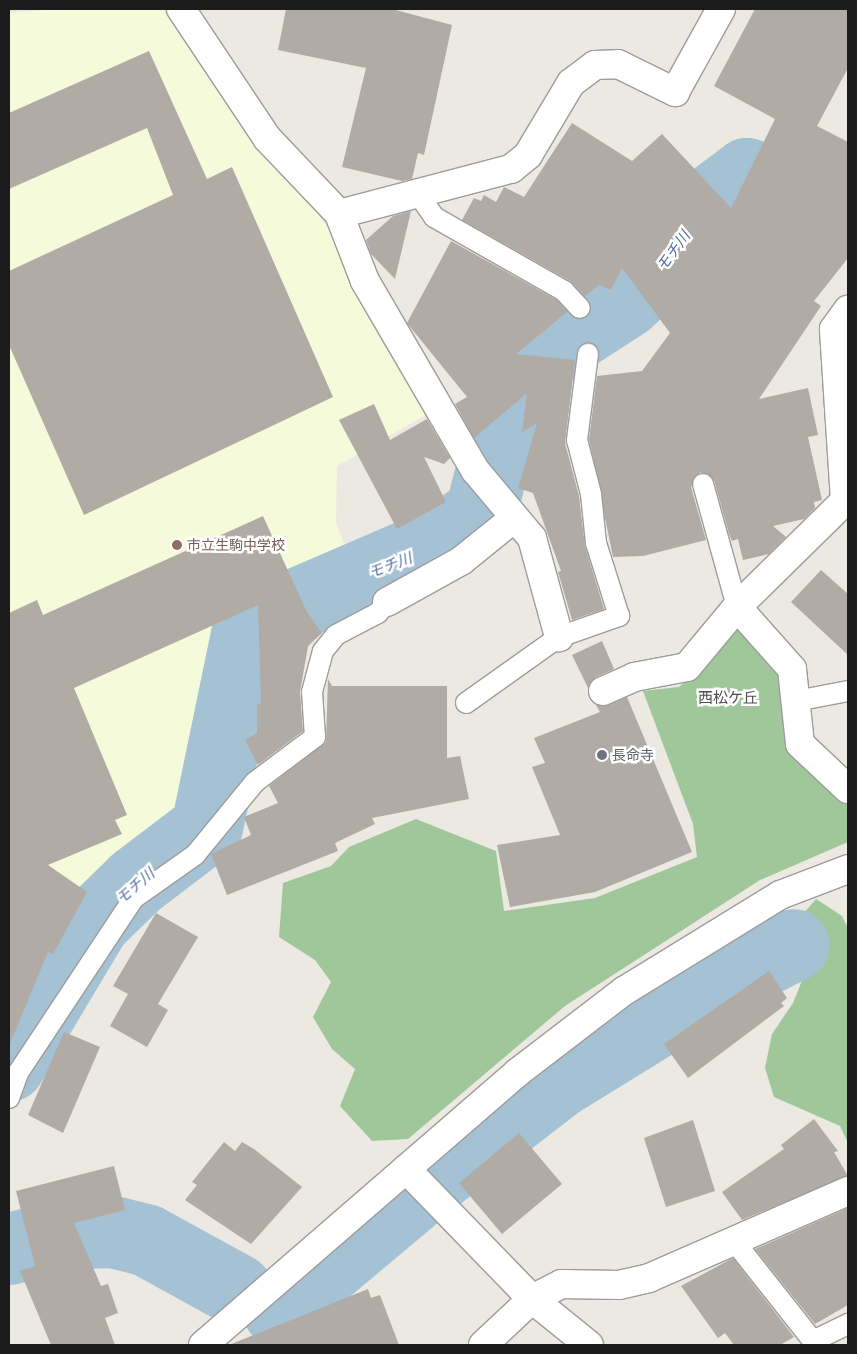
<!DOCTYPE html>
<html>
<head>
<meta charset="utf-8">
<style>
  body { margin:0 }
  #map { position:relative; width:857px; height:1354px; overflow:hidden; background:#ebe9e1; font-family:"Space Grotesk","Noto Sans JP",sans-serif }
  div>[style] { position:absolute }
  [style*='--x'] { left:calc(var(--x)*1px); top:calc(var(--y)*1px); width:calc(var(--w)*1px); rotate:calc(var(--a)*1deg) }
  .education>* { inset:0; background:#f5fbda }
  .forest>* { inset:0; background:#9fc79a }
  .river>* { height:72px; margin:-36px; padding:0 36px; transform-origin:36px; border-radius:36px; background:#a5c2d5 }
  .building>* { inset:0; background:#b0aba4 }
  .roads { filter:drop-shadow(1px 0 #9c9c9c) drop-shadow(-1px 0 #9c9c9c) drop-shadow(0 1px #9c9c9c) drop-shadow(0 -1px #9c9c9c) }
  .service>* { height:20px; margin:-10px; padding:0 10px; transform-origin:10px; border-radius:10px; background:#fff }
  .minor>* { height:28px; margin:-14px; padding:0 14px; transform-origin:14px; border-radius:14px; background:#fff }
  .dots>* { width:14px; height:14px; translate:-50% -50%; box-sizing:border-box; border:2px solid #fff; border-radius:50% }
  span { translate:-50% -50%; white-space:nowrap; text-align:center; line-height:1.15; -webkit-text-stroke:5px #fff; paint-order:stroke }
  .education-label { font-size:14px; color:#785e54 }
  .left { translate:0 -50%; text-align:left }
  .worship-label { font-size:14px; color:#5b616d }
  .water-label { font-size:15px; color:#526c9f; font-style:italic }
  .neighbourhood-label { font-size:15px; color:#4e4e4e }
  .frame { position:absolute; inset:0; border:10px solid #1b1b1b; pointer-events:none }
</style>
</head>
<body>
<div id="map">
  <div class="education">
    <i style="clip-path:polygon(57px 9px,164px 9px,261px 152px,307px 197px,331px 233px,353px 288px,429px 413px,337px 466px,336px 523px,353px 567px,246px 618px,233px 636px,203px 810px,79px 922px,9px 1041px,9px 13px)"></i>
  </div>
  <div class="forest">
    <i style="clip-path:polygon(731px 627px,742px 628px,782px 679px,792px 748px,848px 806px,848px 842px,760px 880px,565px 1006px,408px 1139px,372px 1141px,340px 1106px,355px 1069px,332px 1049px,313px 1017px,331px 982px,315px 960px,279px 937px,283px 883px,331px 866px,349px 847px,416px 819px,496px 851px,504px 911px,595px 898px,697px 857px,693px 824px,643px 691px,679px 687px,715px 656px)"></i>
    <i style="clip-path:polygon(816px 899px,842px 916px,848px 928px,848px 1143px,840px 1126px,774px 1097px,765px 1068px,772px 1034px,793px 1003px,805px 973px,806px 954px,793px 925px)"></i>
  </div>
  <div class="river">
    <i style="--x:9;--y:1066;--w:168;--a:-59.2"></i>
    <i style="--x:95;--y:922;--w:57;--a:-44.3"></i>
    <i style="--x:136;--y:882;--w:89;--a:-37.3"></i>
    <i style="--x:207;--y:828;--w:197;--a:-78.3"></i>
    <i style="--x:247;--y:635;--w:34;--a:-38"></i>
    <i style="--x:274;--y:614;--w:180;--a:-23.3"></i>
    <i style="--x:439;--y:543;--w:52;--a:-36.4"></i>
    <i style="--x:481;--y:512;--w:145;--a:-75.2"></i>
    <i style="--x:518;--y:372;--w:129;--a:-32.9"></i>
    <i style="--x:626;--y:302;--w:54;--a:-42.8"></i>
    <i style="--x:666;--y:265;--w:69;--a:-57.5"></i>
    <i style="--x:703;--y:207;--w:55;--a:-36.9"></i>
    <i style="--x:747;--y:174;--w:61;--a:22"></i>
    <i style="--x:804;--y:197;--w:38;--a:-12"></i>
    <i style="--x:841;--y:189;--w:14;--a:-60"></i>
    <i style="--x:9;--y:1249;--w:67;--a:-13.8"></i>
    <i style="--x:74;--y:1233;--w:39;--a:-1"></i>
    <i style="--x:113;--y:1232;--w:34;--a:14"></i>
    <i style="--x:146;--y:1240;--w:104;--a:28.8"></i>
    <i style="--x:278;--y:1310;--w:212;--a:-40"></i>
    <i style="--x:440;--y:1174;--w:150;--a:-37.7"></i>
    <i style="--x:559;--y:1082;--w:187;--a:-31.6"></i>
    <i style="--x:718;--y:984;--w:85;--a:-27.2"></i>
  </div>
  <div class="building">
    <i style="clip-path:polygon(286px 9px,392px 9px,452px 25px,424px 155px,418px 153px,412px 179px,402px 181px,342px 167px,366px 68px,278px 50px)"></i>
    <i style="clip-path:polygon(755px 9px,848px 9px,848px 68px,817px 126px,848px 142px,848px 258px,814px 301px,821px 306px,759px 399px,808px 388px,818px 435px,808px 437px,822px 500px,814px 502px,815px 508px,804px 519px,773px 526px,786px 537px,769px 554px,743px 560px,738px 539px,732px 541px,729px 534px,714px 480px,700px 472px,691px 487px,706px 540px,643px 556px,613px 557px,589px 439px,597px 376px,642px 371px,670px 333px,622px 268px,611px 290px,599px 285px,585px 296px,570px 281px,462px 220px,474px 198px,481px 201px,484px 195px,496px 202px,504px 187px,524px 197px,572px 123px,632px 161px,662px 134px,731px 208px,775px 119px,714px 86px)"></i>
    <i style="clip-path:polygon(149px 51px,207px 179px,232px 167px,333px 397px,84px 515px,9px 345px,9px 271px,173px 195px,147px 128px,9px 189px,9px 113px)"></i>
    <i style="clip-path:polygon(411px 211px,395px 279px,371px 254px,366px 240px,393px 216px)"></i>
    <i style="clip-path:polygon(451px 241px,557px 300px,567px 312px,516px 354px,575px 360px,565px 443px,579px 496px,585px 546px,604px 609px,572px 620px,558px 572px,561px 571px,533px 493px,518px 488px,537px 423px,522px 432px,527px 393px,474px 438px,455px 404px,467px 397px,407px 323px)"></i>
    <i style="clip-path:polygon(374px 404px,390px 440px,427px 419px,450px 458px,444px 464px,424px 457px,446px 502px,397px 529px,339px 420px)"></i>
    <i style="clip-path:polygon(263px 516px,307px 612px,322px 633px,308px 646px,300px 692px,303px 731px,258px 765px,245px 740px,257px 733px,257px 704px,261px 704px,258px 605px,74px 688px,127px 815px,115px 820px,122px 834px,48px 865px,87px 892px,53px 954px,48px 952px,9px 1046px,9px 613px,37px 600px,43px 615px)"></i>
    <i style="clip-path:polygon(821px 570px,848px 594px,848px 655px,791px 602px)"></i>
    <i style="clip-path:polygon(602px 641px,614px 669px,596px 677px,588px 688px,572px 655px)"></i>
    <i style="clip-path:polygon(328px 679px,332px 686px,447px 686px,447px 758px,460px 756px,469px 799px,372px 818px,375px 824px,335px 843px,338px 851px,227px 895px,211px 854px,251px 835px,244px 817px,278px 803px,269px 786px,326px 742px)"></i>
    <i style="clip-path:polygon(627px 697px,692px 852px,595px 892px,510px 907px,497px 845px,560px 835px,532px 767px,545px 763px,534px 738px,600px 712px,596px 705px,609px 705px)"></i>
    <i style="clip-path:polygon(156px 913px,198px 937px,158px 1004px,168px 1010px,147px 1047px,110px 1026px,128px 994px,113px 986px)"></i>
    <i style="clip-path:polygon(769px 971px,787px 998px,781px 1003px,784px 1006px,688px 1078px,664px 1044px)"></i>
    <i style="clip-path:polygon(64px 1032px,100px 1047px,63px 1133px,28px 1115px)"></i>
    <i style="clip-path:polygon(814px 1119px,838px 1151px,834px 1152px,848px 1176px,742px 1220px,722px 1192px,784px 1149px,781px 1145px)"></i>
    <i style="clip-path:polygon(693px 1120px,715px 1191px,666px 1207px,644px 1138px)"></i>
    <i style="clip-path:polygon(519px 1133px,562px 1184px,502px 1234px,459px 1183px)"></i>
    <i style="clip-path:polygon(224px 1142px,235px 1151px,242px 1142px,254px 1149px,302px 1187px,251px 1244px,185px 1200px,197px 1185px,192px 1182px)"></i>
    <i style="clip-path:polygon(114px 1166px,125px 1210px,74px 1223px,101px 1286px,108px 1284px,118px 1313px,105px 1318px,115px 1345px,51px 1345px,20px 1271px,35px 1266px,16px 1191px)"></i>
    <i style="clip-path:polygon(848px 1208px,848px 1305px,815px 1324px,755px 1249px)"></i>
    <i style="clip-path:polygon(733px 1258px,794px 1337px,780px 1345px,734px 1345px,725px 1333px,718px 1338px,681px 1286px)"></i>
    <i style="clip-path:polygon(368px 1289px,371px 1298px,380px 1295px,399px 1345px,229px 1345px)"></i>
  </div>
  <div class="roads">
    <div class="service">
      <i style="--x:416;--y:191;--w:32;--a:55"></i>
      <i style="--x:434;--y:217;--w:150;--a:29.6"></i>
      <i style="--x:564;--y:291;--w:23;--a:47"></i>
      <i style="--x:703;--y:484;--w:128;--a:74.5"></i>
      <i style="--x:796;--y:701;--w:53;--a:-10.9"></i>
      <i style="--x:466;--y:703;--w:114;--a:-35.4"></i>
      <i style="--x:559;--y:637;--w:64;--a:-19.3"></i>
      <i style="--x:619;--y:616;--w:77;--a:-107.5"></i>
      <i style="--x:596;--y:543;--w:49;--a:-95.8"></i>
      <i style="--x:591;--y:494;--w:56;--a:-104.5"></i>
      <i style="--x:577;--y:440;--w:87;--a:-82.7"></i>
      <i style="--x:9;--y:1098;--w:27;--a:-70"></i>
      <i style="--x:18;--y:1073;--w:210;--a:-56.5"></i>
      <i style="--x:134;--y:898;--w:75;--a:-35.2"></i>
      <i style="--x:195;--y:855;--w:94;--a:-50.6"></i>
      <i style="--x:255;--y:782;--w:75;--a:-36.9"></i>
      <i style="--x:315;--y:737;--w:45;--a:-93.8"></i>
      <i style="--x:312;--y:692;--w:42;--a:-75"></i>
      <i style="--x:323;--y:651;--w:21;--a:-51"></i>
      <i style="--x:336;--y:635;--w:47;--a:-27.6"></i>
      <i style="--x:378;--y:613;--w:14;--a:-51"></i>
      <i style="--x:734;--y:1241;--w:127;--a:51.7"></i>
      <i style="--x:813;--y:1341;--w:39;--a:-26"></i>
    </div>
    <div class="minor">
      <i style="--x:181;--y:9;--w:155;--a:56.3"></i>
      <i style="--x:267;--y:138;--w:105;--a:46.5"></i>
      <i style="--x:339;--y:214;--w:72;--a:68.8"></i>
      <i style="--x:365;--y:281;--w:219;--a:59.8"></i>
      <i style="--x:475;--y:470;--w:89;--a:50"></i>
      <i style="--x:532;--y:538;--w:103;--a:74.7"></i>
      <i style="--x:339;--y:214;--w:178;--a:-14.7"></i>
      <i style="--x:511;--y:169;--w:22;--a:-39"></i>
      <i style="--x:528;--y:155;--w:84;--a:-59.2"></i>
      <i style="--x:571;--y:83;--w:30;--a:-37"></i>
      <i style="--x:595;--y:65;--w:23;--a:-2"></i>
      <i style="--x:618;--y:64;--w:64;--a:26.2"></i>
      <i style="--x:675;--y:92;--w:95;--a:-61"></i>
      <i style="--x:387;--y:602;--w:85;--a:-29"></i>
      <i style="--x:461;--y:561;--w:67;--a:-38.9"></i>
      <i style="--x:737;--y:607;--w:83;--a:48.4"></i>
      <i style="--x:792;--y:669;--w:75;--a:83.9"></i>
      <i style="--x:800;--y:744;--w:66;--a:43.2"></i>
      <i style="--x:603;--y:691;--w:34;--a:-24"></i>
      <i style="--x:634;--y:677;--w:54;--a:-10.7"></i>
      <i style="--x:687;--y:667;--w:78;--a:-50.2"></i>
      <i style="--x:737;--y:607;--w:151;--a:-44.5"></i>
      <i style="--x:845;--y:501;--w:172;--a:-93.7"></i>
      <i style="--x:834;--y:329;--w:24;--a:-54"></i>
      <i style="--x:406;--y:1169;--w:181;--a:45.9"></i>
      <i style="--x:532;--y:1299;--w:73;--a:38.9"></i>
      <i style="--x:203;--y:1345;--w:417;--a:-40.9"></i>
      <i style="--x:518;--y:1072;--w:133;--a:-37.4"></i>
      <i style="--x:624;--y:991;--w:183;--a:-31.6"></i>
      <i style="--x:780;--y:895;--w:73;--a:-20.9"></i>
      <i style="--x:483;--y:1345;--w:67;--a:-43.2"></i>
      <i style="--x:532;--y:1299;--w:33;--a:-27"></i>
      <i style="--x:561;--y:1284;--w:58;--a:1"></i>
      <i style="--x:619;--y:1285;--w:31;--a:-13"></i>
      <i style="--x:649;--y:1278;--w:217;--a:-23.6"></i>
    </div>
  </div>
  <div class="dots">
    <i style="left:177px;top:545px;background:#8d6e63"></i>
    <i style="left:602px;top:755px;background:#6b7280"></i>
  </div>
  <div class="education-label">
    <span class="left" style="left:187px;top:545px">市立生駒中学校</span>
  </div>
  <div class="worship-label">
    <span class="left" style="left:612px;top:755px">長命寺</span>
  </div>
  <div class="water-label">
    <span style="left:673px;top:251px;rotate:-54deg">モチ川</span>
    <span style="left:390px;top:565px;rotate:-21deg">モチ川</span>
    <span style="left:135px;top:886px;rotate:-41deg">モチ川</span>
  </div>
  <div class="neighbourhood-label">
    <span style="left:728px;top:698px">西松ケ丘</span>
  </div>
  <div class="frame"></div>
</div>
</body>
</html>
